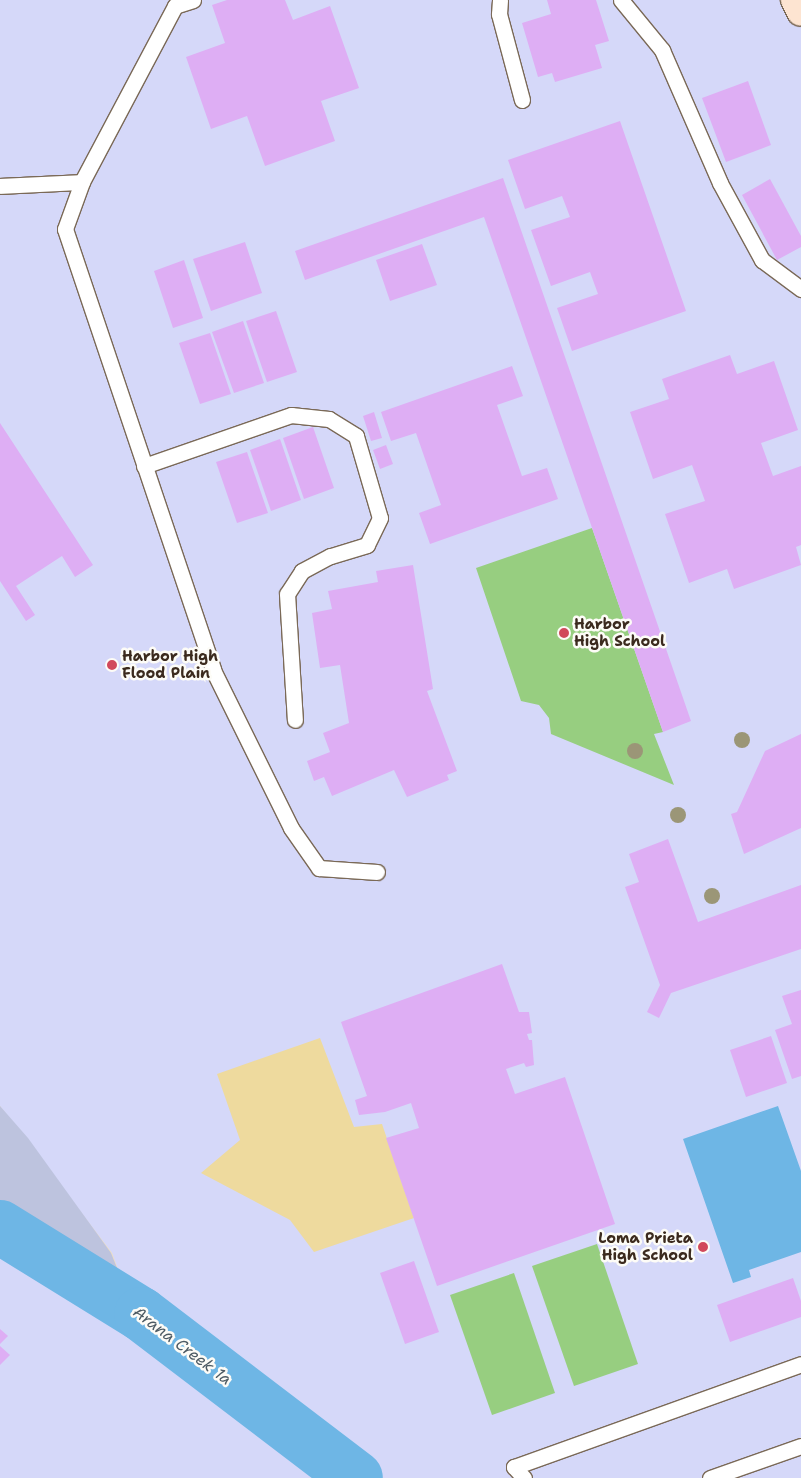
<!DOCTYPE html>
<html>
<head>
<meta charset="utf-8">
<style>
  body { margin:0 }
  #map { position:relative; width:801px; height:1478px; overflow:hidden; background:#efdfc0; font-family:"Shantell Sans",sans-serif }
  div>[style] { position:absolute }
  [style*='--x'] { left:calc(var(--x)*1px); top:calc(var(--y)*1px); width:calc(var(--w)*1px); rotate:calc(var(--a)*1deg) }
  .built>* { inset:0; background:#d5d8f9 }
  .industrial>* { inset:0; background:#bdc3de }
  .green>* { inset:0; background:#97ce80 }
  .sand>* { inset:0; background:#eeda9e }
  .water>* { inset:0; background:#6eb6e5 }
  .river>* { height:54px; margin:-27px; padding:0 27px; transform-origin:27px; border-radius:27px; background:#6eb6e5 }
  .building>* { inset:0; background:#deaef4 }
  .roads { filter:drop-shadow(1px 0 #7a6957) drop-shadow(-1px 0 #7a6957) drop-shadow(0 1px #7a6957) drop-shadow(0 -1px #7a6957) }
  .lane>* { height:15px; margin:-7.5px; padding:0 7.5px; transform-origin:7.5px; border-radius:7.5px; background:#fff }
  .secondary>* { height:28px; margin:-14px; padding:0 14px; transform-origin:14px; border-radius:14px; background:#fde4d1 }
  .trees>* { width:16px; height:16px; margin:-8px; border-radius:50%; background:#9b9677 }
  .dots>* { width:14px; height:14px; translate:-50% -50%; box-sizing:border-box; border:2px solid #fdfcf7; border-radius:50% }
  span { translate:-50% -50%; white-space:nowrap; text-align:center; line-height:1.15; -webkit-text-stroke:5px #fdfcf7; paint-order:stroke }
  .poi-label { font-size:15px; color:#3b2a1e; font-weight:700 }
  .left { translate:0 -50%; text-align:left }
  .right { translate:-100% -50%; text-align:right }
  .water-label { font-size:16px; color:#4d5b64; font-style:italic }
</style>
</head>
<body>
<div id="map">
  <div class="built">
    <i style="clip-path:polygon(0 0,801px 0,801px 1478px,368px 1478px,361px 1471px,355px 1478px,0 1478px,0 1204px,119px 1272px,112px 1253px,0 1106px)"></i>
  </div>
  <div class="industrial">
    <i style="clip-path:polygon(0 1106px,28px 1138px,111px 1253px,119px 1273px,0 1204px)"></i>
  </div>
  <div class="green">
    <i style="clip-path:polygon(592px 528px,663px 732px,654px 734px,674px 785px,551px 734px,549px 718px,539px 705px,521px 701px,476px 568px)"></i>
    <i style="clip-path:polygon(597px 1244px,638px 1364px,574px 1386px,532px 1266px)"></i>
    <i style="clip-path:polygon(514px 1273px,555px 1393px,492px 1415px,450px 1295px)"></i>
  </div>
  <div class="sand">
    <i style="clip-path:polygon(320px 1038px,354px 1127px,382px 1124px,414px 1218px,314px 1252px,290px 1220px,201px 1173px,240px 1140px,217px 1074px)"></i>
  </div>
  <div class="water">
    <i style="clip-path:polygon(778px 1106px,801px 1171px,801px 1252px,749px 1270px,751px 1277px,733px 1283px,683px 1139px)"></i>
  </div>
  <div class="river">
    <i style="--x:0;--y:1227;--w:166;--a:31.7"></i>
    <i style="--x:141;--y:1314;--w:270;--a:37.3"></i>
  </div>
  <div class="building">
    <i style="clip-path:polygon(227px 0,285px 0,293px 20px,330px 6px,359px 88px,321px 101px,335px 141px,265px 166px,247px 116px,211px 129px,186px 57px,225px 43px,212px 5px)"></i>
    <i style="clip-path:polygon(547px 0,596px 0,609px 41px,595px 45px,602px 68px,555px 82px,552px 73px,538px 77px,522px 23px,551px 14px)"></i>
    <i style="clip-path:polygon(748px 81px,771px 145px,726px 162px,702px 98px)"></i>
    <i style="clip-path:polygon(620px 121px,686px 311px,572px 351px,557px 308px,598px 294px,590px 272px,551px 286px,531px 230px,570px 217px,562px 196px,525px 209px,508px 160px)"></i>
    <i style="clip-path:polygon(503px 178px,691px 721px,663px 732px,484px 217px,305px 280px,295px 251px)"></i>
    <i style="clip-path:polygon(770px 179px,801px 236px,801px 247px,777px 260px,742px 195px)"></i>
    <i style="clip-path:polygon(245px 242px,262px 293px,211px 311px,193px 259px)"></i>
    <i style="clip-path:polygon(422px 244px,437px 285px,390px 301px,376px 260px)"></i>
    <i style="clip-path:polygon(184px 260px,203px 318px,173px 328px,154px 271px)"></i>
    <i style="clip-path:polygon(276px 311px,297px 372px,267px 382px,246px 321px)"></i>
    <i style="clip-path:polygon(243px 321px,264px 383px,234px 393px,212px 332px)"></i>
    <i style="clip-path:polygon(210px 333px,231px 394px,200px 404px,179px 343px)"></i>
    <i style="clip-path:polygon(730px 355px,737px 374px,774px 361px,798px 430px,761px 443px,773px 476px,801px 466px,801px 545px,796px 547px,801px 565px,734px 589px,727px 569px,689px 583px,665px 514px,705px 501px,692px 465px,653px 479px,630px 412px,669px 399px,662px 379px)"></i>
    <i style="clip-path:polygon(512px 366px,523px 396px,497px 405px,522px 476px,547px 468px,558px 499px,430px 544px,419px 513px,441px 505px,416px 433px,391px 441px,381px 412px)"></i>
    <i style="clip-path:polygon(374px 412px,382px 438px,371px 441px,363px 416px)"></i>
    <i style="clip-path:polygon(0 423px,93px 565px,75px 577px,62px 556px,16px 586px,35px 615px,26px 621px,0 581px)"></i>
    <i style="clip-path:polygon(313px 427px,334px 488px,304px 499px,283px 438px)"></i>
    <i style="clip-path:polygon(280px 439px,301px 500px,271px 511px,250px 450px)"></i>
    <i style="clip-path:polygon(386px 445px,393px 464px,380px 469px,373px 450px)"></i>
    <i style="clip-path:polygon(247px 452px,268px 513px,237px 523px,216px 462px)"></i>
    <i style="clip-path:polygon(413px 565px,433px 689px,427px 691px,457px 771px,447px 775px,449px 780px,407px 797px,394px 770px,332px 796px,324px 777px,314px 781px,307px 761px,330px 752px,323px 733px,349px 723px,340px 665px,320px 668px,312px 613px,332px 609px,328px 591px,378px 582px,376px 571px)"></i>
    <i style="clip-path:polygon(801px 734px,801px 828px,744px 854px,731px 814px,737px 812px,765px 751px)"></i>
    <i style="clip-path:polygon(668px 839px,698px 922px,801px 885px,801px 949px,671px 993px,659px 1018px,647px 1012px,660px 985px,625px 887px,639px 882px,629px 854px)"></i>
    <i style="clip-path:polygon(502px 964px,519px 1012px,529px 1012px,532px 1033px,527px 1034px,529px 1040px,532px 1040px,534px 1065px,526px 1067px,524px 1063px,506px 1069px,515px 1094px,565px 1077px,615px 1224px,437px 1286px,386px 1138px,419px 1128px,411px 1103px,385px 1112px,359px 1115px,355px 1100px,367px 1096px,341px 1022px)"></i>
    <i style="clip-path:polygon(801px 990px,801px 1076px,792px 1079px,775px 1030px,792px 1024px,782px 996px)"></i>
    <i style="clip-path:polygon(771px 1036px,787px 1083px,746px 1097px,730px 1050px)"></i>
    <i style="clip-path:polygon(414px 1261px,439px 1332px,405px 1344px,380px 1273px)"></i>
    <i style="clip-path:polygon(793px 1278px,801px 1301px,801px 1317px,730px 1342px,717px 1305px)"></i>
    <i style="clip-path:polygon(0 1329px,8px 1336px,0 1344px)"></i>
    <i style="clip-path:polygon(0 1346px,10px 1355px,0 1365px)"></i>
  </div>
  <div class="roads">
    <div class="lane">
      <i style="--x:193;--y:0;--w:19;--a:162"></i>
      <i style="--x:175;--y:6;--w:199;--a:117.9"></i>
      <i style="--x:82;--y:182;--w:50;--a:109.9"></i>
      <i style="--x:65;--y:229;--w:465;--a:71.4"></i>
      <i style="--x:213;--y:670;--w:176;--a:63.7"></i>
      <i style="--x:291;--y:828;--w:49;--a:55"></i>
      <i style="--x:319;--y:868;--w:58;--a:3.9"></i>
      <i style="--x:500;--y:0;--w:14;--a:94"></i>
      <i style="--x:499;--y:14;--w:89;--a:75"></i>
      <i style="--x:621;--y:0;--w:65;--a:50.6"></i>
      <i style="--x:662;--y:50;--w:145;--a:66.4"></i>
      <i style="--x:720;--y:183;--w:88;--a:61.4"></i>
      <i style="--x:762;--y:260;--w:49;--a:36.6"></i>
      <i style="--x:0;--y:186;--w:82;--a:-2.8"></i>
      <i style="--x:144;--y:466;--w:156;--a:-19.1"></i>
      <i style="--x:291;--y:415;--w:38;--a:6"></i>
      <i style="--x:329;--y:419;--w:32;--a:32"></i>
      <i style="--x:356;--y:436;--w:85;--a:73.7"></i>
      <i style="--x:380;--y:518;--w:30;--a:116"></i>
      <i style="--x:367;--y:545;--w:39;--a:163"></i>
      <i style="--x:330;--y:556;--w:32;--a:152"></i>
      <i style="--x:302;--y:571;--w:27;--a:123"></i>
      <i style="--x:287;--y:594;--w:126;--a:86.4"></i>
      <i style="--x:524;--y:1478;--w:15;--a:-132"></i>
      <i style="--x:514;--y:1467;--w:305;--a:-19.7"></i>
      <i style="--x:710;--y:1478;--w:96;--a:-19.4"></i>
    </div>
    <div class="secondary">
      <i style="--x:795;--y:0;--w:13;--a:63"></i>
    </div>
  </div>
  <div class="trees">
    <i style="left:742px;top:740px"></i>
    <i style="left:635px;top:751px"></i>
    <i style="left:678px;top:815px"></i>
    <i style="left:712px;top:896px"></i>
  </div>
  <div class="dots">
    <i style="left:564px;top:633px;background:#d1495b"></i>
    <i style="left:112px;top:665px;background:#d1495b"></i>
    <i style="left:703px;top:1247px;background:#d1495b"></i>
  </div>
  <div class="poi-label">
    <span class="left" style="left:574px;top:633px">Harbor<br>High School</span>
    <span class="left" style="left:122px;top:665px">Harbor High<br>Flood Plain</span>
    <span class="right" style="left:693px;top:1247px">Loma Prieta<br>High School</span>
  </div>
  <div class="water-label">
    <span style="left:182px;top:1346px;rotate:37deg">Arana Creek 1a</span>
  </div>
</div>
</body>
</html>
